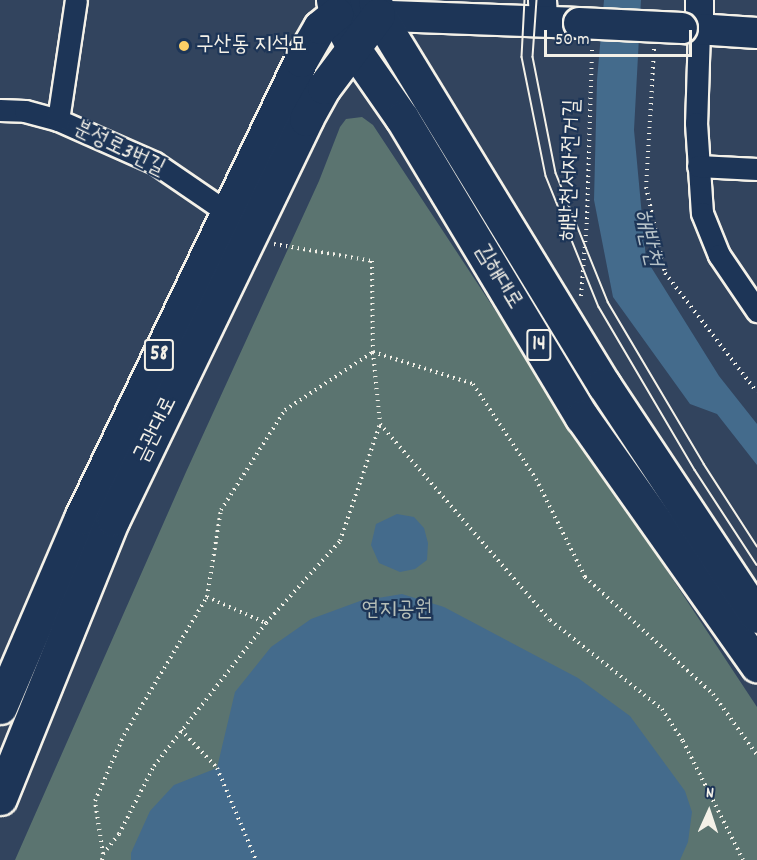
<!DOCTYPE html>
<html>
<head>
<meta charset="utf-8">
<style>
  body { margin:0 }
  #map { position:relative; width:757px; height:860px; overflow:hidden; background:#32445e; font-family:Dekko,"Poor Story",sans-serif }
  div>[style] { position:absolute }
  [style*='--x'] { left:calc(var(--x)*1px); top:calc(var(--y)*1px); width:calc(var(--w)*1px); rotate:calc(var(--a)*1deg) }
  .green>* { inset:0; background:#5b7470 }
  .water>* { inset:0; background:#446b8c }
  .path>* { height:4px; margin-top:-2px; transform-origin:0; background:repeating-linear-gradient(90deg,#f4f1e8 0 1.5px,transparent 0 6px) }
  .roads { filter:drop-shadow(2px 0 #f4f1e8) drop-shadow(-2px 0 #f4f1e8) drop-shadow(0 2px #f4f1e8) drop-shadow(0 -2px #f4f1e8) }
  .minor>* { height:21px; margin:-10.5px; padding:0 10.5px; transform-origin:10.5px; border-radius:10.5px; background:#1d3557 }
  .tertiary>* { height:27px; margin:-13.5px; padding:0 13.5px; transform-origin:13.5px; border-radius:13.5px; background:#1d3557 }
  .secondary>* { height:30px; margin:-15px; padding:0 15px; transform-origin:15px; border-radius:15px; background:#1d3557 }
  .primary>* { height:33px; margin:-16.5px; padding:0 16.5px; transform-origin:16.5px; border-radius:16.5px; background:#1d3557 }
  .tram>* { height:1.5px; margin:-0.75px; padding:0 0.75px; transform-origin:0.75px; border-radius:0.75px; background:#f4f1e8 }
  .bridges { filter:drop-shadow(2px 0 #f4f1e8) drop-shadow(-2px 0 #f4f1e8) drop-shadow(0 2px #f4f1e8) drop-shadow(0 -2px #f4f1e8) }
  .secondary-bridge>* { height:30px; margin:-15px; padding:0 15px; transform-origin:15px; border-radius:15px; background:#1d3557 }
  .dots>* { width:16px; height:16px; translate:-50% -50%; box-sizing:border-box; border:3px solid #1d3557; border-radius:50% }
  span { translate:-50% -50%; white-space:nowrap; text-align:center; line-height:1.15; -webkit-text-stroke:4.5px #1d3557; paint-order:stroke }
  .shield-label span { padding:2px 4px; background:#1d3557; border:2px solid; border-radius:4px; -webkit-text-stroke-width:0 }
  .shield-label { font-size:21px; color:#f4f1e8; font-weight:700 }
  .poi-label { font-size:22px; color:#f4f1e8 }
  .left { translate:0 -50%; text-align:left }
  .street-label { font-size:22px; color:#f4f1e8 }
  .park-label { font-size:22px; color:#b7bfb8 }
  .water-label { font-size:24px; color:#b6c2c8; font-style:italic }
  .north { position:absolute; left:679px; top:782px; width:60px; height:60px; -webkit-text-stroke:4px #1d3557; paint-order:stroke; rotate:3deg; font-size:16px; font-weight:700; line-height:24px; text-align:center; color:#f4f1e8 }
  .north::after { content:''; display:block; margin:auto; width:21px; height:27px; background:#f4f1e8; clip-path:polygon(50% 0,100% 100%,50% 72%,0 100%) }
  .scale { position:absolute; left:544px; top:30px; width:148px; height:27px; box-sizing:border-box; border:3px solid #f4f1e8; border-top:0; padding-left:8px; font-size:18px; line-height:21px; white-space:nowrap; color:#f4f1e8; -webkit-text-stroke:4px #1d3557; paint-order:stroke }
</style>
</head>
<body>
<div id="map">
  <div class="green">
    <i style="clip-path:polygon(362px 117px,373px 125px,757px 707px,757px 860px,15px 860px,186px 472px,319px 181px,340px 127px,346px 119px)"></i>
  </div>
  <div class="water">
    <i style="clip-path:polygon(604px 0,641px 0,634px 130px,646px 259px,719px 376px,757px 424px,757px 465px,717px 414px,690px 404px,613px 297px,594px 200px,597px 80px)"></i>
    <i style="clip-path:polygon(397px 514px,414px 517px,424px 528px,428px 543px,427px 560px,415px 569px,400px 572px,379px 563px,371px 545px,376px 524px)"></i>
    <i style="clip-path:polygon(402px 594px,444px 607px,578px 678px,630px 716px,685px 791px,692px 812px,688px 842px,680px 860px,131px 860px,131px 853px,150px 811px,174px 785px,217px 768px,235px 692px,271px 647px,311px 619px,360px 601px)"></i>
  </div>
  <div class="path">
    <i style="--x:654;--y:49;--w:138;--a:93.3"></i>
    <i style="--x:646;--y:187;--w:88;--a:77.5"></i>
    <i style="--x:665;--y:273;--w:150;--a:52.3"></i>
    <i style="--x:274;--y:244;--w:99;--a:9.8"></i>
    <i style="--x:372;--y:261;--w:91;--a:89.4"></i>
    <i style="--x:373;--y:352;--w:72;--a:84.4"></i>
    <i style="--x:380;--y:424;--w:259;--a:49.1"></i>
    <i style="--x:550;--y:620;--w:143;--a:38.5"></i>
    <i style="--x:662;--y:709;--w:38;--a:57"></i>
    <i style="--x:683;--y:741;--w:133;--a:63.2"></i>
    <i style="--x:581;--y:296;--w:77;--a:-85.5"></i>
    <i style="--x:587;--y:219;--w:173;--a:-88.3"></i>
    <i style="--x:207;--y:597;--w:64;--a:23.8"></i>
    <i style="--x:181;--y:730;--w:52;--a:46.5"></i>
    <i style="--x:217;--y:768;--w:100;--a:67"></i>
    <i style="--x:103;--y:854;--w:26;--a:-51"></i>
    <i style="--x:119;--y:834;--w:76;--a:-62.8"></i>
    <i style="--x:154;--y:766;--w:182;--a:-51.9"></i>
    <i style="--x:266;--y:623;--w:110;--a:-47.9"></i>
    <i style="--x:340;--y:541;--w:124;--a:-71.1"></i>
    <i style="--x:102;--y:860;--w:6;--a:-81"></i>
    <i style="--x:103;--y:854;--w:54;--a:-98.6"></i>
    <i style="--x:95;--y:801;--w:72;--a:-66.3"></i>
    <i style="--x:124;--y:735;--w:161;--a:-59"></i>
    <i style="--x:207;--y:597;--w:88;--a:-80.9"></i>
    <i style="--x:221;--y:510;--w:119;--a:-57.4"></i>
    <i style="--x:285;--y:410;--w:105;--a:-33.4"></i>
    <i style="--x:373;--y:352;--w:105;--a:17.7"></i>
    <i style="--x:473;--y:384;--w:114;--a:56.4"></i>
    <i style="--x:536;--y:479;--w:110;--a:63.4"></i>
    <i style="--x:585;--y:577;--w:173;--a:42.4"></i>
    <i style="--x:713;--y:694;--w:75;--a:54.2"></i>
  </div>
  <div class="roads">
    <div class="minor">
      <i style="--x:699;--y:30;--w:93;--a:91.8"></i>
      <i style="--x:696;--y:123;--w:90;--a:86.2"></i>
      <i style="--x:702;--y:213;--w:45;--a:68"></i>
      <i style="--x:719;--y:255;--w:68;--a:55.8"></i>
      <i style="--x:0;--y:110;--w:25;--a:2"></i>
      <i style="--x:25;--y:111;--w:34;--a:15"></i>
      <i style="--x:58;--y:120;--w:106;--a:23.9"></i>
      <i style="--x:155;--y:163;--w:88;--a:34.4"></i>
      <i style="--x:58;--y:120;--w:121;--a:-81.5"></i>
      <i style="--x:698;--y:166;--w:59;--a:2.9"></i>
    </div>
    <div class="tertiary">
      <i style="--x:542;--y:0;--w:21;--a:87"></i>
      <i style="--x:699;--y:0;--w:30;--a:90"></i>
    </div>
    <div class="secondary">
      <i style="--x:336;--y:14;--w:243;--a:2.1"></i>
      <i style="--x:682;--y:28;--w:75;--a:3.8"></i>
    </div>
    <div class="primary">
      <i style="--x:333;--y:0;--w:14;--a:78"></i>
      <i style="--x:336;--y:14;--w:39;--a:63"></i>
      <i style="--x:354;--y:49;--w:84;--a:55.2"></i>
      <i style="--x:402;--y:118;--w:349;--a:59"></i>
      <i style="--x:582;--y:417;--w:304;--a:54.8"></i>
      <i style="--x:375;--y:0;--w:15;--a:79"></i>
      <i style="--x:378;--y:15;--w:434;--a:58.6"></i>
      <i style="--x:604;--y:385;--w:277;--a:56.5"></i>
      <i style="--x:0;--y:707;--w:206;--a:-66.8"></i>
      <i style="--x:81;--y:518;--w:508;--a:-64.34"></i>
      <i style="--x:301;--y:60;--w:38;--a:-60"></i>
      <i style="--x:320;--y:27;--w:21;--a:-39"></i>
      <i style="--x:0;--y:798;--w:301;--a:-68"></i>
      <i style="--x:113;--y:519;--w:444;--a:-64.2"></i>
      <i style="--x:306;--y:119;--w:37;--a:-61"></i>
      <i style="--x:324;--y:87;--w:90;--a:-53.1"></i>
    </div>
  </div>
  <div class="tram">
    <i style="--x:525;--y:0;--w:57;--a:93"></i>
    <i style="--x:522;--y:57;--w:121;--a:78.6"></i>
    <i style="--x:546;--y:176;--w:141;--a:68"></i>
    <i style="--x:599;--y:307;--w:189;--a:59.5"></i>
    <i style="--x:695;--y:470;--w:113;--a:56.9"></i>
    <i style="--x:537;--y:0;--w:57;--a:94"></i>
    <i style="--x:533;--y:57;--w:118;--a:78.8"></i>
    <i style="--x:556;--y:173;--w:139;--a:68"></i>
    <i style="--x:608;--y:302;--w:188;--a:59.3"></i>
    <i style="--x:704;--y:464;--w:98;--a:57.1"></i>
  </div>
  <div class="bridges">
    <div class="secondary-bridge">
      <i style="--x:579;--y:23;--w:103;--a:2.8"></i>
    </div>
  </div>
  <div class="dots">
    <i style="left:184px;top:46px;background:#ffd166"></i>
  </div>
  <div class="shield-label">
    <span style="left:539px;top:345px">14</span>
    <span style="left:159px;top:355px">58</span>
  </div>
  <div class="poi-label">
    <span class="left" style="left:196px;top:46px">구산동 지석묘</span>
  </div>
  <div class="street-label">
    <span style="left:119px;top:149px;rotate:26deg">분성로3번길</span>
    <span style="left:571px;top:170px;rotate:-88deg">해반천서자전거길</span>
    <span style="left:498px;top:277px;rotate:59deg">김해대로</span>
    <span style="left:156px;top:430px;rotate:-64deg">금관대로</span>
  </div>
  <div class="park-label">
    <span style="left:397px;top:611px">연지공원</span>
  </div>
  <div class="water-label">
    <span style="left:646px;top:238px;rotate:77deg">해반천</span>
  </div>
  <div class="north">N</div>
  <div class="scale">50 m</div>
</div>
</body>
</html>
